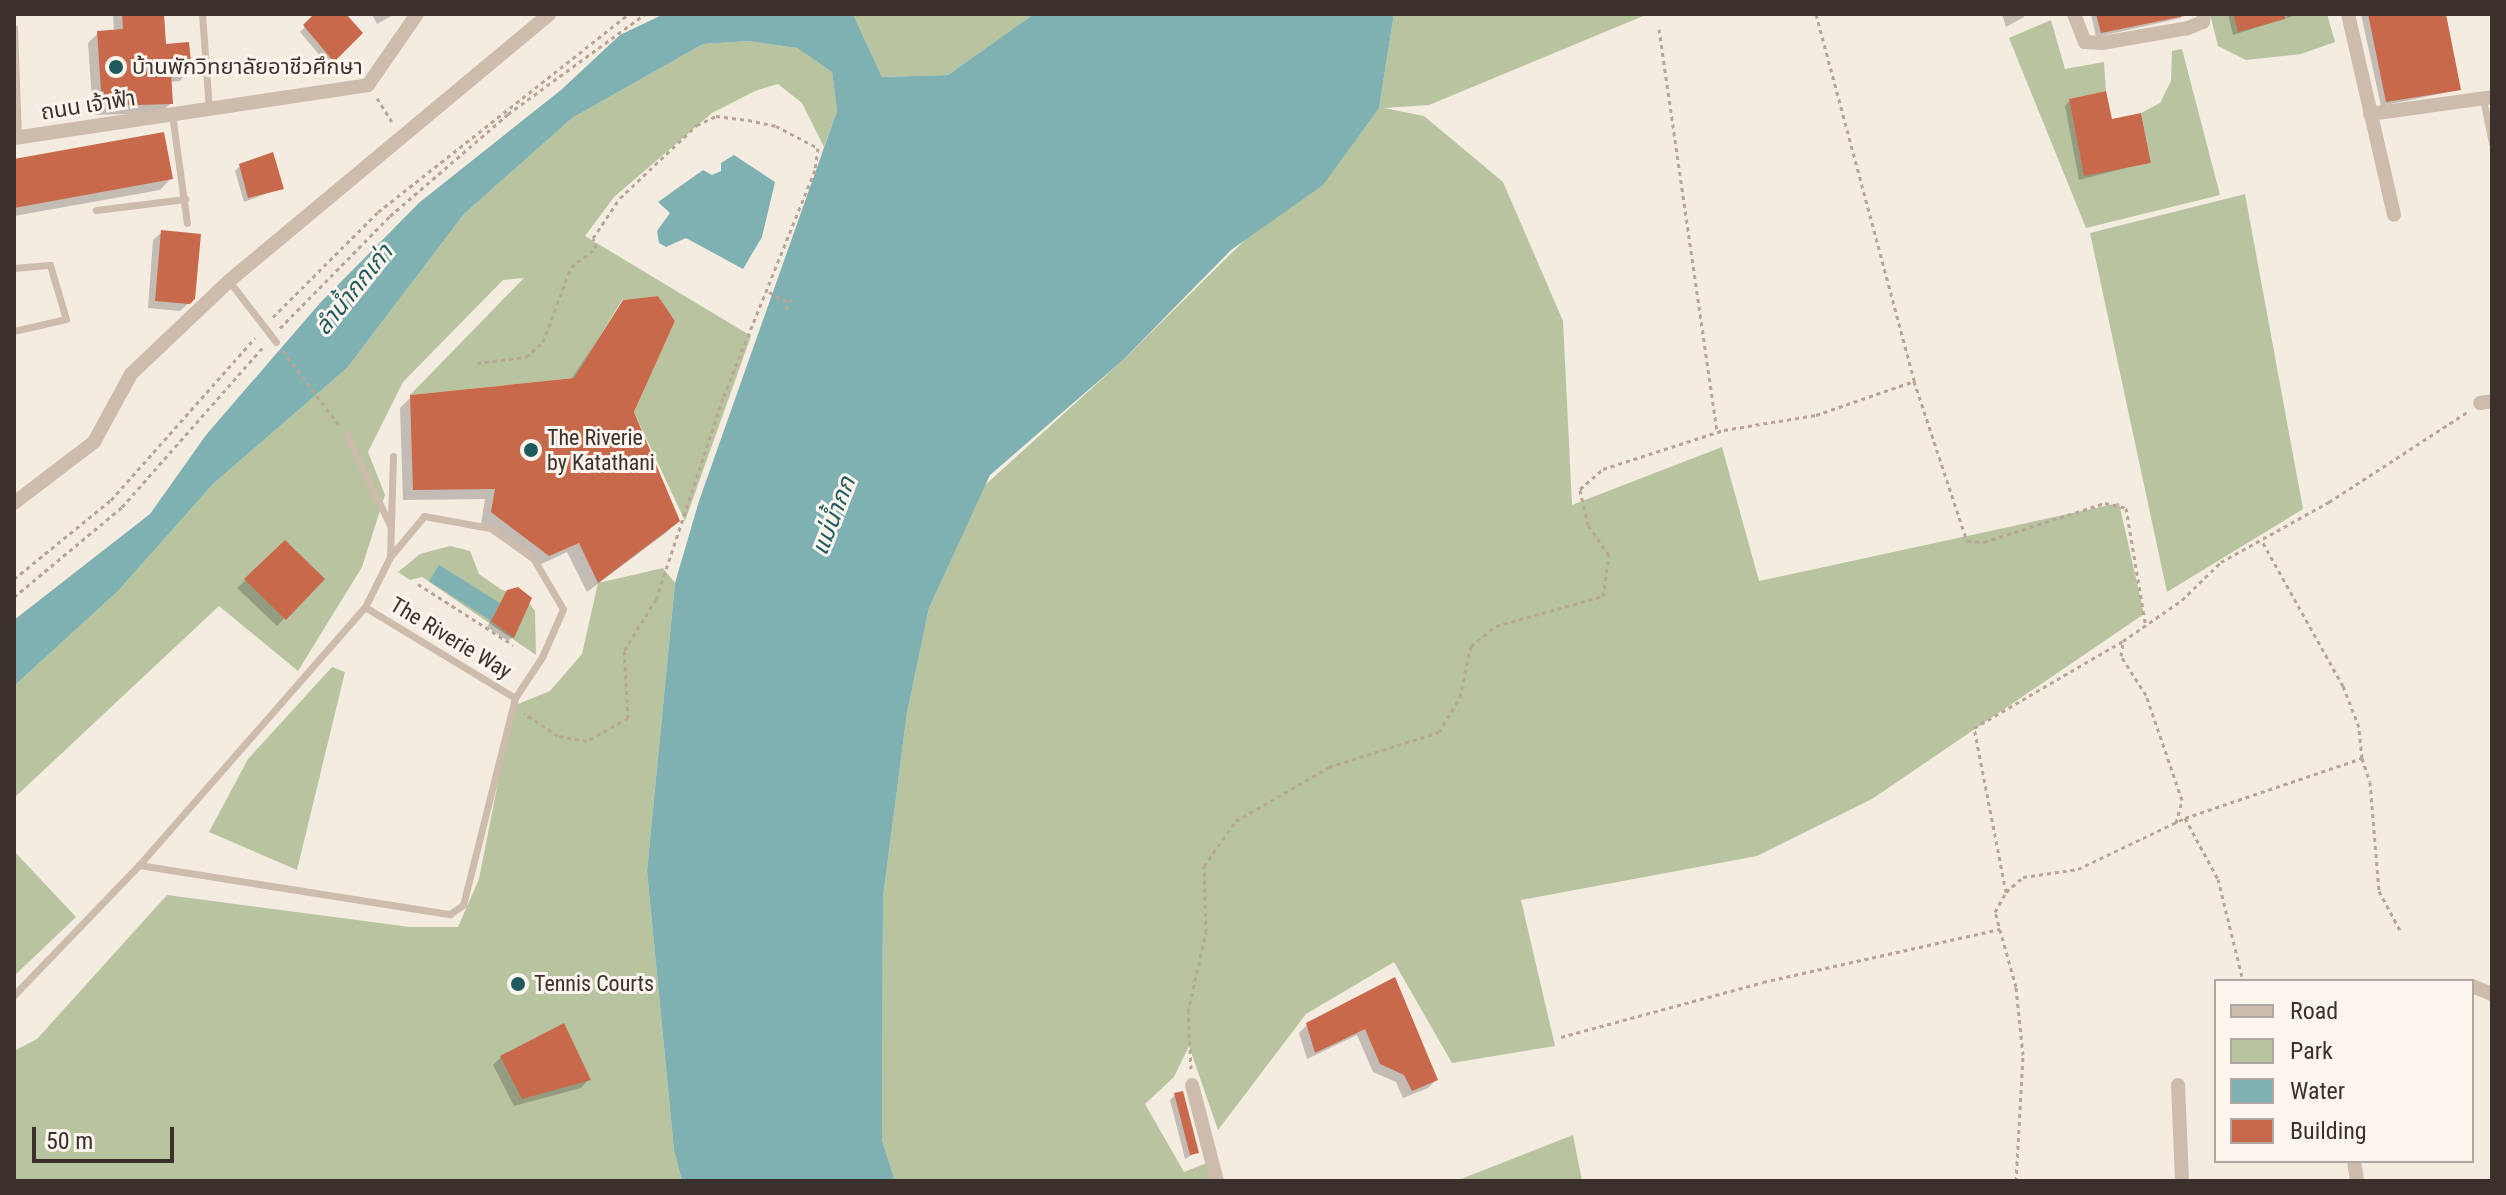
<!DOCTYPE html>
<html>
<head>
<meta charset="utf-8">
<style>
  body { margin:0 }
  #map { position:relative; width:2506px; height:1195px; overflow:hidden; background:#f4ebe1; font-family:"Roboto Condensed","Noto Sans Thai",sans-serif }
  div>[style] { position:absolute }
  [style*='--x'] { left:calc(var(--x)*1px); top:calc(var(--y)*1px); width:calc(var(--w)*1px); rotate:calc(var(--a)*1deg) }
  .green>* { inset:0; background:#b8c4a0 }
  .water>* { inset:0; background:#7fb0b2 }
  .shadow>* { inset:0; background:#0003 }
  .building>* { inset:0; background:#c8694b }
  .path>* { height:3px; margin-top:-1.5px; transform-origin:0; background:repeating-linear-gradient(90deg,#b9a596 0 4px,transparent 0 8px) }
  .lane>* { height:7px; margin:-3.5px; padding:0 3.5px; transform-origin:3.5px; border-radius:3.5px; background:#cdbbac }
  .street>* { height:14px; margin:-7px; padding:0 7px; transform-origin:7px; border-radius:7px; background:#cdbbac }
  .dots>* { width:22px; height:22px; translate:-50% -50%; box-sizing:border-box; border:4px solid #fbf5ee; border-radius:50% }
  span { translate:-50% -50%; white-space:nowrap; text-align:center; line-height:1.15; -webkit-text-stroke:6px #fbf5ee; paint-order:stroke }
  .poi-label { font-size:22px; color:#3b302b }
  .left { translate:0 -50%; text-align:left }
  .street-label { font-size:22px; color:#3b302b }
  .water-label { font-size:24px; color:#1f5a5e; font-style:italic }
  .frame { position:absolute; inset:0; border:16px solid #3b302b; pointer-events:none }
  .legend { position:absolute; left:2214px; top:979px; width:260px; height:184px; box-sizing:border-box; background:#fbf5ee; border:2px solid #aea6a0; margin:0; padding:10px 14px; list-style:none; font-size:24px; color:#3b302b }
  .legend li { display:flex; align-items:center; gap:16px; height:40px }
  .legend b { width:40px; border:2px solid #aea6a0 }
  .scale { position:absolute; left:32px; top:1127px; width:142px; height:36px; box-sizing:border-box; border:4px solid #3b302b; border-top:0; padding-left:10px; font-size:24px; line-height:28px; white-space:nowrap; color:#3b302b; -webkit-text-stroke:6px #fbf5ee; paint-order:stroke }
</style>
</head>
<body>
<div id="map">
  <div class="green">
    <i style="clip-path:polygon(853px 14px,1034px 14px,948px 75px,882px 77px)"></i>
    <i style="clip-path:polygon(1394px 14px,1648px 14px,1429px 105px,1384px 108px,1424px 116px,1503px 182px,1563px 321px,1572px 505px,1722px 447px,1759px 581px,2119px 503px,2144px 614px,1872px 799px,1757px 856px,1521px 900px,1555px 1046px,1452px 1063px,1394px 962px,1306px 1014px,1218px 1130px,1189px 1046px,1174px 1077px,1145px 1104px,1184px 1172px,1212px 1161px,1217px 1181px,895px 1181px,882px 1140px,883px 897px,907px 713px,929px 608px,984px 486px,1123px 360px,1379px 108px)"></i>
    <i style="clip-path:polygon(2210px 14px,2233px 14px,2239px 31px,2295px 14px,2327px 14px,2335px 42px,2301px 54px,2246px 60px,2218px 46px)"></i>
    <i style="clip-path:polygon(2051px 20px,2065px 69px,2104px 62px,2106px 91px,2069px 99px,2084px 175px,2151px 163px,2141px 113px,2160px 103px,2171px 81px,2172px 51px,2182px 49px,2220px 195px,2086px 228px,2009px 38px)"></i>
    <i style="clip-path:polygon(748px 41px,797px 48px,832px 72px,837px 111px,824px 147px,802px 103px,778px 84px,755px 91px,712px 113px,614px 197px,585px 236px,751px 336px,685px 521px,634px 412px,675px 321px,658px 296px,622px 300px,574px 378px,410px 395px,524px 278px,503px 280px,403px 382px,368px 452px,385px 495px,362px 567px,298px 671px,219px 606px,14px 798px,14px 686px,118px 591px,213px 484px,347px 368px,464px 214px,572px 118px,703px 44px)"></i>
    <i style="clip-path:polygon(2245px 194px,2303px 509px,2167px 592px,2090px 233px)"></i>
    <i style="clip-path:polygon(450px 546px,470px 551px,479px 574px,502px 590px,523px 595px,535px 611px,536px 655px,422px 577px,410px 580px,398px 572px,420px 554px)"></i>
    <i style="clip-path:polygon(663px 568px,675px 583px,647px 871px,674px 1150px,682px 1181px,14px 1181px,14px 1051px,37px 1039px,167px 895px,410px 927px,458px 927px,479px 879px,513px 706px,550px 691px,582px 654px,598px 583px)"></i>
    <i style="clip-path:polygon(332px 667px,345px 672px,297px 870px,209px 832px,248px 759px)"></i>
    <i style="clip-path:polygon(14px 851px,76px 917px,14px 976px)"></i>
    <i style="clip-path:polygon(1573px 1135px,1582px 1181px,1456px 1181px)"></i>
  </div>
  <div class="water">
    <i style="clip-path:polygon(664px 14px,853px 14px,882px 77px,948px 75px,1034px 14px,1394px 14px,1379px 108px,1323px 185px,1231px 250px,1123px 360px,990px 475px,929px 608px,907px 713px,883px 897px,882px 1140px,895px 1181px,682px 1181px,674px 1150px,647px 871px,675px 583px,699px 501px,837px 111px,832px 72px,797px 48px,748px 41px,703px 44px,572px 118px,464px 214px,347px 368px,213px 484px,118px 591px,14px 686px,14px 620px,150px 514px,206px 435px,320px 303px,420px 202px,561px 90px,620px 35px)"></i>
    <i style="clip-path:polygon(734px 155px,775px 182px,762px 237px,743px 269px,686px 238px,666px 247px,659px 243px,657px 231px,670px 213px,658px 202px,703px 170px,712px 175px,721px 171px,721px 163px)"></i>
    <i style="clip-path:polygon(439px 565px,500px 603px,491px 621px,429px 581px)"></i>
  </div>
  <div class="shadow">
    <i style="clip-path:polygon(113px 14px,162px 14px,164px 46px,189px 71px,180px 81px,169px 82px,171px 103px,161px 113px,93px 115px,88px 43px,98px 33px,114px 32px)"></i>
    <i style="clip-path:polygon(317px 14px,343px 14px,360px 33px,328px 65px,300px 32px)"></i>
    <i style="clip-path:polygon(372px 14px,395px 14px,377px 24px)"></i>
    <i style="clip-path:polygon(2002px 14px,2023px 14px,2024px 17px,2006px 27px)"></i>
    <i style="clip-path:polygon(2091px 14px,2181px 14px,2181px 18px,2096px 37px)"></i>
    <i style="clip-path:polygon(2228px 14px,2293px 14px,2293px 16px,2233px 35px)"></i>
    <i style="clip-path:polygon(2361px 14px,2444px 14px,2458px 90px,2381px 106px)"></i>
    <i style="clip-path:polygon(2070px 100px,2110px 122px,2149px 162px,2079px 180px,2065px 106px)"></i>
    <i style="clip-path:polygon(14px 161px,171px 178px,160px 190px,14px 216px)"></i>
    <i style="clip-path:polygon(240px 166px,281px 188px,244px 202px,235px 171px)"></i>
    <i style="clip-path:polygon(162px 232px,194px 298px,180px 311px,148px 308px,153px 240px)"></i>
    <i style="clip-path:polygon(623px 301px,632px 412px,678px 521px,667px 532px,587px 592px,567px 552px,537px 566px,481px 524px,485px 499px,403px 500px,400px 408px,411px 397px,570px 381px)"></i>
    <i style="clip-path:polygon(285px 543px,322px 579px,277px 626px,237px 588px)"></i>
    <i style="clip-path:polygon(508px 592px,513px 637px,508px 641px,487px 627px)"></i>
    <i style="clip-path:polygon(1394px 980px,1436px 1080px,1428px 1088px,1403px 1098px,1396px 1082px,1373px 1072px,1357px 1035px,1307px 1059px,1299px 1033px,1307px 1025px)"></i>
    <i style="clip-path:polygon(501px 1057px,588px 1080px,581px 1088px,514px 1106px,493px 1065px)"></i>
    <i style="clip-path:polygon(1175px 1095px,1197px 1152px,1185px 1159px,1170px 1100px)"></i>
  </div>
  <div class="building">
    <i style="clip-path:polygon(122px 14px,164px 14px,166px 44px,189px 42px,192px 72px,171px 73px,173px 104px,102px 106px,97px 31px,123px 29px)"></i>
    <i style="clip-path:polygon(314px 14px,346px 14px,363px 33px,334px 62px,303px 25px)"></i>
    <i style="clip-path:polygon(2096px 14px,2194px 14px,2101px 33px)"></i>
    <i style="clip-path:polygon(2233px 14px,2285px 14px,2285px 19px,2238px 32px)"></i>
    <i style="clip-path:polygon(2368px 14px,2446px 14px,2461px 90px,2386px 102px)"></i>
    <i style="clip-path:polygon(2106px 91px,2112px 119px,2141px 113px,2151px 163px,2084px 176px,2069px 99px)"></i>
    <i style="clip-path:polygon(164px 132px,173px 179px,14px 208px,14px 159px)"></i>
    <i style="clip-path:polygon(273px 152px,284px 189px,248px 198px,239px 164px)"></i>
    <i style="clip-path:polygon(161px 230px,201px 234px,195px 299px,190px 304px,155px 301px)"></i>
    <i style="clip-path:polygon(658px 296px,675px 321px,634px 412px,680px 521px,598px 583px,579px 543px,549px 556px,491px 512px,495px 489px,413px 490px,410px 395px,574px 378px,623px 300px)"></i>
    <i style="clip-path:polygon(285px 540px,325px 579px,286px 620px,244px 579px)"></i>
    <i style="clip-path:polygon(518px 587px,532px 598px,514px 638px,491px 621px,507px 590px)"></i>
    <i style="clip-path:polygon(1395px 977px,1438px 1080px,1412px 1091px,1404px 1075px,1380px 1064px,1365px 1029px,1315px 1053px,1306px 1023px)"></i>
    <i style="clip-path:polygon(564px 1023px,591px 1080px,522px 1099px,500px 1056px)"></i>
    <i style="clip-path:polygon(1183px 1091px,1199px 1153px,1190px 1155px,1174px 1093px)"></i>
  </div>
  <div class="path">
    <i style="--x:1816;--y:14;--w:380;--a:75"></i>
    <i style="--x:1659;--y:29;--w:407;--a:81.8"></i>
    <i style="--x:377;--y:98;--w:28;--a:58"></i>
    <i style="--x:769;--y:292;--w:23;--a:29"></i>
    <i style="--x:786;--y:309;--w:13;--a:-63"></i>
    <i style="--x:273;--y:317;--w:148;--a:-45"></i>
    <i style="--x:378;--y:212;--w:320;--a:-38.3"></i>
    <i style="--x:280;--y:328;--w:157;--a:-45.5"></i>
    <i style="--x:390;--y:216;--w:156;--a:-40.8"></i>
    <i style="--x:508;--y:114;--w:170;--a:-36.1"></i>
    <i style="--x:283;--y:351;--w:93;--a:52.9"></i>
    <i style="--x:477;--y:363;--w:49;--a:-7"></i>
    <i style="--x:526;--y:357;--w:23;--a:-41"></i>
    <i style="--x:543;--y:342;--w:80;--a:-69.5"></i>
    <i style="--x:571;--y:267;--w:31;--a:-37"></i>
    <i style="--x:596;--y:248;--w:10;--a:-107"></i>
    <i style="--x:593;--y:238;--w:48;--a:-56"></i>
    <i style="--x:620;--y:198;--w:106;--a:-43.5"></i>
    <i style="--x:697;--y:125;--w:21;--a:-25"></i>
    <i style="--x:716;--y:116;--w:32;--a:7"></i>
    <i style="--x:748;--y:120;--w:29;--a:12"></i>
    <i style="--x:776;--y:126;--w:47;--a:27.6"></i>
    <i style="--x:818;--y:148;--w:22;--a:98"></i>
    <i style="--x:815;--y:170;--w:246;--a:112"></i>
    <i style="--x:723;--y:398;--w:212;--a:108.4"></i>
    <i style="--x:656;--y:599;--w:61;--a:121.6"></i>
    <i style="--x:624;--y:651;--w:67;--a:86.6"></i>
    <i style="--x:628;--y:718;--w:47;--a:150.7"></i>
    <i style="--x:587;--y:741;--w:29;--a:-170"></i>
    <i style="--x:558;--y:736;--w:41;--a:-145.9"></i>
    <i style="--x:14;--y:579;--w:125;--a:-39.2"></i>
    <i style="--x:111;--y:500;--w:217;--a:-48.4"></i>
    <i style="--x:418;--y:584;--w:113;--a:32.7"></i>
    <i style="--x:14;--y:597;--w:141;--a:-39.8"></i>
    <i style="--x:122;--y:507;--w:216;--a:-48.6"></i>
    <i style="--x:2362;--y:758;--w:25;--a:72"></i>
    <i style="--x:2370;--y:782;--w:109;--a:85.3"></i>
    <i style="--x:2379;--y:891;--w:47;--a:61.8"></i>
    <i style="--x:2185;--y:818;--w:69;--a:61.6"></i>
    <i style="--x:2218;--y:879;--w:105;--a:76.2"></i>
    <i style="--x:2176;--y:823;--w:24;--a:-75"></i>
    <i style="--x:2182;--y:800;--w:111;--a:-108.9"></i>
    <i style="--x:2146;--y:695;--w:46;--a:-122.7"></i>
    <i style="--x:2121;--y:656;--w:15;--a:-82"></i>
    <i style="--x:2123;--y:641;--w:72;--a:-34.8"></i>
    <i style="--x:2182;--y:600;--w:54;--a:-44.3"></i>
    <i style="--x:2221;--y:562;--w:124;--a:-29.1"></i>
    <i style="--x:2329;--y:502;--w:165;--a:-33.1"></i>
    <i style="--x:2006;--y:892;--w:167;--a:-101"></i>
    <i style="--x:1974;--y:728;--w:173;--a:-30.3"></i>
    <i style="--x:1561;--y:1037;--w:209;--a:-15.2"></i>
    <i style="--x:1763;--y:982;--w:243;--a:-12.6"></i>
    <i style="--x:1191;--y:1069;--w:57;--a:-93"></i>
    <i style="--x:1188;--y:1012;--w:82;--a:-77.3"></i>
    <i style="--x:1206;--y:932;--w:66;--a:-91.7"></i>
    <i style="--x:1204;--y:866;--w:55;--a:-54.6"></i>
    <i style="--x:1236;--y:821;--w:108;--a:-30.1"></i>
    <i style="--x:1329;--y:767;--w:115;--a:-17.7"></i>
    <i style="--x:1439;--y:732;--w:41;--a:-59"></i>
    <i style="--x:1460;--y:697;--w:52;--a:-77.8"></i>
    <i style="--x:1471;--y:646;--w:32;--a:-39"></i>
    <i style="--x:1496;--y:626;--w:111;--a:-15.7"></i>
    <i style="--x:1603;--y:596;--w:41;--a:-81.7"></i>
    <i style="--x:1609;--y:555;--w:37;--a:-125"></i>
    <i style="--x:1588;--y:525;--w:37;--a:-103"></i>
    <i style="--x:1580;--y:489;--w:30;--a:-41"></i>
    <i style="--x:1603;--y:469;--w:127;--a:-17.9"></i>
    <i style="--x:1724;--y:430;--w:93;--a:-9.3"></i>
    <i style="--x:1816;--y:415;--w:104;--a:-19.1"></i>
    <i style="--x:1914;--y:381;--w:169;--a:71.7"></i>
    <i style="--x:1967;--y:541;--w:17;--a:3"></i>
    <i style="--x:1984;--y:542;--w:127;--a:-17.9"></i>
    <i style="--x:2105;--y:503;--w:22;--a:13"></i>
    <i style="--x:2126;--y:508;--w:116;--a:80.5"></i>
    <i style="--x:2016;--y:1181;--w:126;--a:-86.8"></i>
    <i style="--x:2023;--y:1055;--w:68;--a:-95.9"></i>
    <i style="--x:2016;--y:987;--w:78;--a:-105.6"></i>
    <i style="--x:1995;--y:912;--w:23;--a:-61"></i>
    <i style="--x:2006;--y:892;--w:23;--a:-41"></i>
    <i style="--x:2023;--y:877;--w:56;--a:-8.3"></i>
    <i style="--x:2078;--y:869;--w:119;--a:-25.5"></i>
    <i style="--x:2185;--y:818;--w:187;--a:-18.7"></i>
    <i style="--x:2362;--y:758;--w:31;--a:-96"></i>
    <i style="--x:2359;--y:727;--w:44;--a:-111.3"></i>
    <i style="--x:2343;--y:686;--w:166;--a:-119.2"></i>
  </div>
  <div class="lane">
    <i style="--x:202;--y:14;--w:95;--a:85.8"></i>
    <i style="--x:14;--y:28;--w:110;--a:87.9"></i>
    <i style="--x:2483;--y:99;--w:45;--a:78.4"></i>
    <i style="--x:172;--y:114;--w:110;--a:82.2"></i>
    <i style="--x:96;--y:210;--w:90;--a:-7"></i>
    <i style="--x:14;--y:268;--w:36;--a:-5"></i>
    <i style="--x:50;--y:265;--w:56;--a:73.5"></i>
    <i style="--x:66;--y:319;--w:53;--a:167"></i>
    <i style="--x:229;--y:281;--w:77;--a:52.4"></i>
    <i style="--x:346;--y:434;--w:103;--a:64.2"></i>
    <i style="--x:390;--y:557;--w:101;--a:-88.3"></i>
    <i style="--x:139;--y:865;--w:315;--a:9"></i>
    <i style="--x:450;--y:914;--w:16;--a:-35"></i>
    <i style="--x:463;--y:905;--w:213;--a:-75.9"></i>
    <i style="--x:14;--y:995;--w:180;--a:-46.1"></i>
    <i style="--x:139;--y:865;--w:343;--a:-48.8"></i>
    <i style="--x:365;--y:607;--w:56;--a:-63.4"></i>
    <i style="--x:390;--y:557;--w:53;--a:-50.3"></i>
    <i style="--x:424;--y:516;--w:67;--a:10.3"></i>
    <i style="--x:490;--y:528;--w:52;--a:34.9"></i>
    <i style="--x:533;--y:558;--w:59;--a:59.5"></i>
    <i style="--x:563;--y:609;--w:52;--a:113.6"></i>
    <i style="--x:542;--y:657;--w:49;--a:123.4"></i>
    <i style="--x:515;--y:698;--w:175;--a:-148.8"></i>
  </div>
  <div class="street">
    <i style="--x:2074;--y:14;--w:30;--a:69"></i>
    <i style="--x:2085;--y:42;--w:17;--a:3"></i>
    <i style="--x:2102;--y:43;--w:87;--a:-9.9"></i>
    <i style="--x:2188;--y:28;--w:16;--a:-22"></i>
    <i style="--x:2203;--y:22;--w:8;--a:-83"></i>
    <i style="--x:2348;--y:14;--w:206;--a:77.1"></i>
    <i style="--x:2370;--y:114;--w:123;--a:-7.9"></i>
    <i style="--x:14;--y:138;--w:358;--a:-8.5"></i>
    <i style="--x:368;--y:85;--w:86;--a:-55.4"></i>
    <i style="--x:2480;--y:403;--w:12;--a:-9"></i>
    <i style="--x:14;--y:503;--w:101;--a:-37.3"></i>
    <i style="--x:94;--y:442;--w:77;--a:-61.4"></i>
    <i style="--x:131;--y:374;--w:135;--a:-43.5"></i>
    <i style="--x:229;--y:281;--w:417;--a:-39.8"></i>
    <i style="--x:2472;--y:986;--w:22;--a:22"></i>
    <i style="--x:1192;--y:1085;--w:99;--a:75.4"></i>
    <i style="--x:2178;--y:1085;--w:96;--a:87.6"></i>
    <i style="--x:2354;--y:1161;--w:20;--a:81"></i>
  </div>
  <div class="dots">
    <i style="left:116px;top:67px;background:#1f5a5e"></i>
    <i style="left:531px;top:450px;background:#1f5a5e"></i>
    <i style="left:518px;top:984px;background:#1f5a5e"></i>
  </div>
  <div class="poi-label">
    <span class="left" style="left:132px;top:67px">บ้านพักวิทยาลัยอาชีวศึกษา</span>
    <span class="left" style="left:547px;top:450px">The Riverie<br>by Katathani</span>
    <span class="left" style="left:534px;top:984px">Tennis Courts</span>
  </div>
  <div class="street-label">
    <span style="left:88px;top:105px;rotate:-9deg">ถนน เจ้าฟ้า</span>
    <span style="left:451px;top:638px;rotate:31deg">The Riverie Way</span>
  </div>
  <div class="water-label">
    <span style="left:354px;top:290px;rotate:-51deg">ลำน้ำกกเก่า</span>
    <span style="left:834px;top:516px;rotate:-69deg">แม่น้ำกก</span>
  </div>
  <div class="frame"></div>
  <ul class="legend">
  <li><b style="height:10px;background:#cdbbac"></b>Road</li>
  <li><b style="height:22px;background:#b8c4a0"></b>Park</li>
  <li><b style="height:22px;background:#7fb0b2"></b>Water</li>
  <li><b style="height:22px;background:#c8694b"></b>Building</li>
  </ul>
  <div class="scale">50 m</div>
</div>
</body>
</html>
